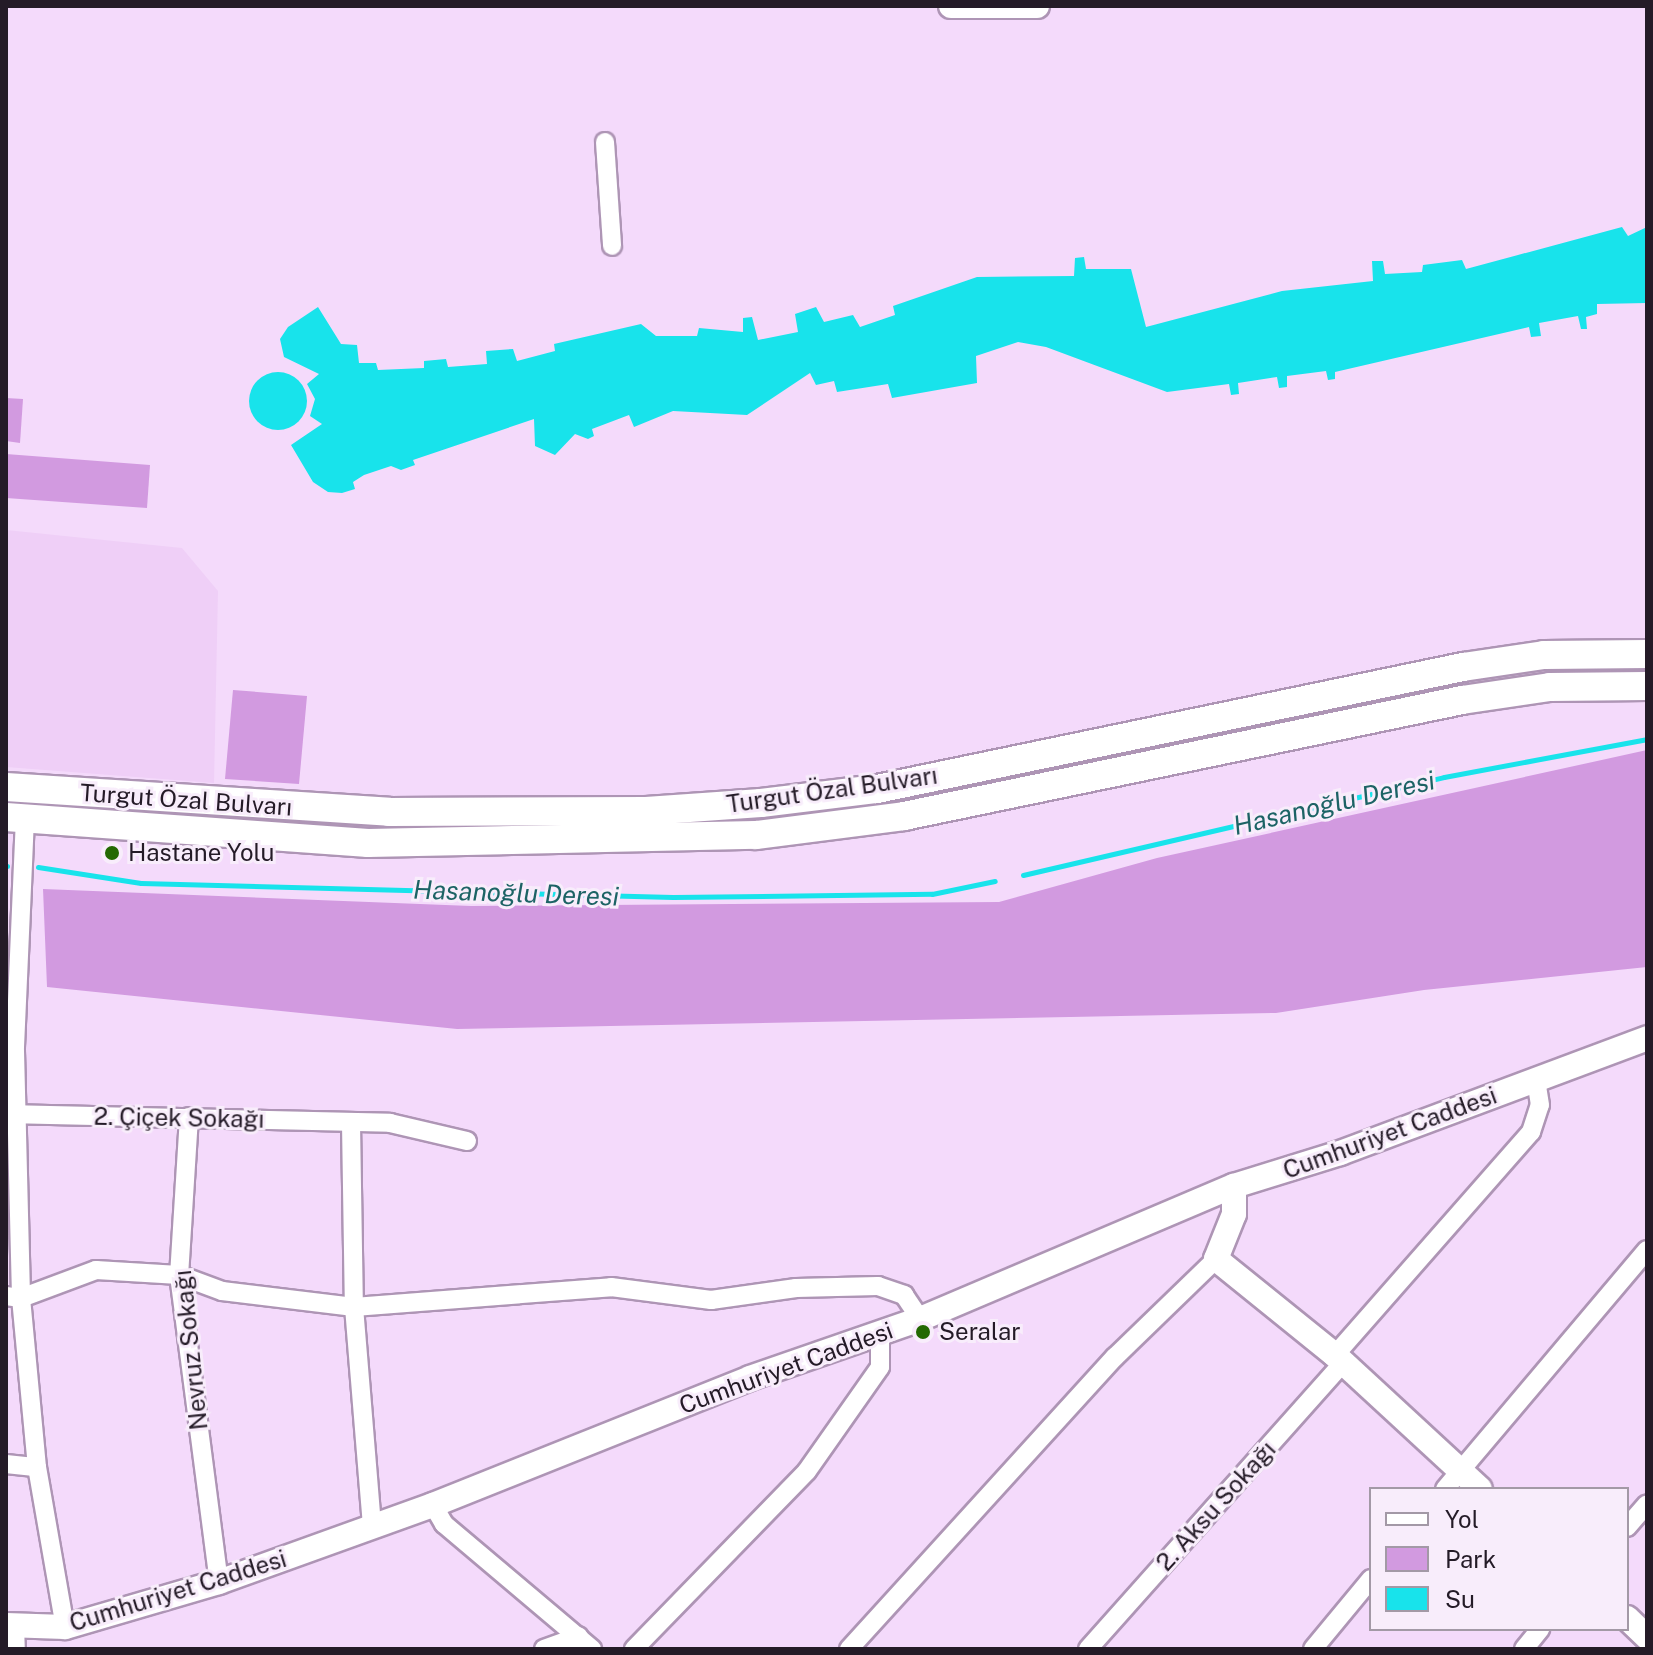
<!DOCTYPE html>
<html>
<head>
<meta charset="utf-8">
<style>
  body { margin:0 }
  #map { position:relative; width:1653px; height:1655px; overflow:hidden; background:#f4dafb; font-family:"Public Sans",sans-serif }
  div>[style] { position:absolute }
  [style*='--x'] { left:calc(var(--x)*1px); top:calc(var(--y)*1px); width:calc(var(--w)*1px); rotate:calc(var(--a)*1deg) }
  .built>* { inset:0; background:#efcff7 }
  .green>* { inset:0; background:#d29ae0 }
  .water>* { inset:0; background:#18e3eb }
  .round { border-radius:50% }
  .stream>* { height:5px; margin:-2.5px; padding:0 2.5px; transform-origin:2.5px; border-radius:2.5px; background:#18e3eb }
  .roads { filter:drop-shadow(2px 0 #ae95b5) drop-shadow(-2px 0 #ae95b5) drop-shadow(0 2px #ae95b5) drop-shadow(0 -2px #ae95b5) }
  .street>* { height:18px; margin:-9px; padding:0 9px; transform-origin:9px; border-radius:9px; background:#fff }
  .secondary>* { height:24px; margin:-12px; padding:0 12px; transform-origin:12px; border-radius:12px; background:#fff }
  .primary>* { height:28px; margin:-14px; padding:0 14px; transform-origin:14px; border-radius:14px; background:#fff }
  .dots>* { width:22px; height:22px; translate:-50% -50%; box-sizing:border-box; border:4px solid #f8edfb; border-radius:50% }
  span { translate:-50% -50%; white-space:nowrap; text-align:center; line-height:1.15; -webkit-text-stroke:6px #f8edfb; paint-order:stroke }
  .street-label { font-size:24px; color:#241b27 }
  .poi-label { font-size:24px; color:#241b27 }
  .left { translate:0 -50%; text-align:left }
  .water-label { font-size:26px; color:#1c6365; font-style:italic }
  .frame { position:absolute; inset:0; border:8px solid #241b27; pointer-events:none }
  .legend { position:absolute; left:1369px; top:1487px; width:260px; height:144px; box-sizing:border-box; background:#f8edfb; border:2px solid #a399a6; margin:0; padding:10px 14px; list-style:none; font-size:24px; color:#241b27 }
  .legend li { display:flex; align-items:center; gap:16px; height:40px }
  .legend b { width:40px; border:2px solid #a399a6 }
</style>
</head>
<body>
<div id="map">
  <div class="built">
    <i style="clip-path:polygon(6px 530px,182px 548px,218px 591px,214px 783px,6px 767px)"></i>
  </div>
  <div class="green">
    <i style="clip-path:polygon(6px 398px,23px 399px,20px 443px,6px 441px)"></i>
    <i style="clip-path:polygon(6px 454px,150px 465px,147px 508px,6px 498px)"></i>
    <i style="clip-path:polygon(233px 690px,307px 696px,299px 784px,225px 779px)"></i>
    <i style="clip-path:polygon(1647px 750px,1647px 967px,1424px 990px,1276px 1013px,457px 1029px,47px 987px,43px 889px,471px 906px,999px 902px,1157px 858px)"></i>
  </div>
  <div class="water">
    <i style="clip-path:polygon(1622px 227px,1628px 236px,1647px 227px,1647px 303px,1597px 304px,1597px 314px,1586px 317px,1587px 329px,1581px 329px,1578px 316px,1539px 323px,1541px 336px,1531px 337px,1529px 327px,1335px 372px,1335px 379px,1328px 380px,1326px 371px,1287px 376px,1287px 387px,1279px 388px,1277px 377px,1238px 383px,1239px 394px,1231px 395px,1229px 384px,1167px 392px,1046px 347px,1018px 342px,976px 356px,977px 383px,892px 398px,888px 384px,837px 392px,834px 381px,816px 385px,810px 373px,747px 415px,673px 411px,634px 427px,629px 415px,592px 429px,594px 436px,588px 439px,575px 434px,555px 455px,535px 446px,534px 419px,413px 460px,415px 465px,401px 470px,391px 466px,364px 475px,353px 482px,355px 489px,342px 493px,328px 492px,313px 482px,291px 445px,322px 424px,310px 416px,315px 399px,307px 384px,319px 374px,284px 357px,280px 339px,288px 327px,318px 307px,341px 344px,357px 345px,359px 363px,376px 363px,378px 370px,424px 368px,424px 361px,446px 359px,448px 367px,487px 364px,486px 351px,513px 349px,517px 361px,555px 351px,554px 344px,641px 324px,656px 336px,697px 336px,699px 328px,743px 332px,743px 318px,752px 317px,758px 340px,798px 332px,795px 314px,816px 307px,824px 322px,853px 315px,860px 327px,895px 315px,893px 306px,977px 277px,1074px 276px,1075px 258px,1084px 257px,1086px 269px,1131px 269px,1146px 327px,1282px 291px,1373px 281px,1372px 261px,1383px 261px,1385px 274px,1422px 272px,1423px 265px,1462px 260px,1466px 269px)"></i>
    <i class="round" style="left:249px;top:372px;width:58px;height:58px"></i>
  </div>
  <div class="stream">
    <i style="--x:6;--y:866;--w:1;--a:0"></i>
    <i style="--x:38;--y:867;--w:104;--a:8.8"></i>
    <i style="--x:141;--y:883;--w:532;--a:1.51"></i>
    <i style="--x:673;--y:897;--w:259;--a:-0.7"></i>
    <i style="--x:932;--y:894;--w:64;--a:-11.7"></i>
    <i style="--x:1023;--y:875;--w:432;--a:-13.1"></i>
    <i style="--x:1444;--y:777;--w:207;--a:-10.6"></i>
  </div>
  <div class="roads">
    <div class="street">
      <i style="--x:605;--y:142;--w:104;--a:86.1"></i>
      <i style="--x:25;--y:818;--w:233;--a:92.5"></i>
      <i style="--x:15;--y:1051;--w:247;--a:88.6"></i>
      <i style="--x:21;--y:1298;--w:170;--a:84.6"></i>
      <i style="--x:37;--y:1467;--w:162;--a:80.1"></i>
      <i style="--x:6;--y:1114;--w:384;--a:1.3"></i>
      <i style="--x:390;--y:1123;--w:79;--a:13.2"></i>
      <i style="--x:189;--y:1117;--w:158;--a:93.6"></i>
      <i style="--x:179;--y:1275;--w:310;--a:82.6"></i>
      <i style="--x:351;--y:1123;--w:184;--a:89.1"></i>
      <i style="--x:354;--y:1307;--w:221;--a:85.3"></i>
      <i style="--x:6;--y:1296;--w:15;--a:8"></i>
      <i style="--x:21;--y:1298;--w:80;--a:-20.5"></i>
      <i style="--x:96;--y:1270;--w:83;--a:3.4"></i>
      <i style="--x:179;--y:1275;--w:46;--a:20.4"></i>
      <i style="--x:222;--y:1291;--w:133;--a:6.9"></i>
      <i style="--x:354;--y:1307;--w:258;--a:-4.4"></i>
      <i style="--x:611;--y:1287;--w:101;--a:7.4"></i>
      <i style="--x:711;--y:1300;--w:86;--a:-8"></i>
      <i style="--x:796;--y:1288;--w:82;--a:-1.4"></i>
      <i style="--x:878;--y:1286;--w:28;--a:19"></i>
      <i style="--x:904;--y:1295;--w:29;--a:56"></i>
      <i style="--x:1335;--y:1355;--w:297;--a:-48.7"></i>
      <i style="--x:1531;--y:1132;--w:28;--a:-72"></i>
      <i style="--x:1540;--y:1105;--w:24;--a:-99"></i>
      <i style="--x:6;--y:1464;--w:31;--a:6"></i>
      <i style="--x:1445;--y:1489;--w:313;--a:-49.8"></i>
      <i style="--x:433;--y:1505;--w:22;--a:60"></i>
      <i style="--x:444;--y:1524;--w:194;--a:40.2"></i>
      <i style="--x:1627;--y:1527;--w:30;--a:-49"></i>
      <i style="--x:15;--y:1626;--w:23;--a:88"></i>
      <i style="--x:544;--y:1649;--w:37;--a:-20"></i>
      <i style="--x:634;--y:1649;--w:248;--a:-45.8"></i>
      <i style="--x:807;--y:1471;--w:127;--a:-54.9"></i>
      <i style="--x:880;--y:1367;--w:34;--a:-90"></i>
      <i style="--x:849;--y:1649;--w:395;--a:-47.7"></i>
      <i style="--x:1115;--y:1357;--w:141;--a:-44.1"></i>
      <i style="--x:1088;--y:1649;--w:383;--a:-48.3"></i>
      <i style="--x:1313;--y:1649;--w:91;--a:-50.4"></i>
      <i style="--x:1524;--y:1649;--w:26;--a:-51"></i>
    </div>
    <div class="secondary">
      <i style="--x:951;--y:6;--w:86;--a:0"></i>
      <i style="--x:1234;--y:1186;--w:28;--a:90"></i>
      <i style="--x:1234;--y:1214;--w:48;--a:111.8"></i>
      <i style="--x:1216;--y:1259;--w:153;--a:38.9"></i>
      <i style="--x:1335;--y:1355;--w:197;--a:42.7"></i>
      <i style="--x:1627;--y:1618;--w:28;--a:44"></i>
      <i style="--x:6;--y:1625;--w:59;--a:1.9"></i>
      <i style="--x:65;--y:1627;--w:160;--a:-16.3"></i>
      <i style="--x:219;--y:1582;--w:227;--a:-19.8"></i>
      <i style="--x:433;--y:1505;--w:341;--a:-21.8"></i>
      <i style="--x:750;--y:1378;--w:180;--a:-19.1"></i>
      <i style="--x:920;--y:1319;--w:341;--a:-23"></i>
      <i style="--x:1234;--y:1186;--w:111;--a:-17.3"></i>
      <i style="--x:1340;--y:1153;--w:328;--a:-20.5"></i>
    </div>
    <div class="primary">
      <i style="--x:6;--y:787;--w:384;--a:3.7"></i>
      <i style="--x:389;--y:812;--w:257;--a:-0.2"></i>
      <i style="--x:646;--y:811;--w:115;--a:-4"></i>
      <i style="--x:761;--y:803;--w:117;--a:-6.9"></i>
      <i style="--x:877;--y:789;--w:599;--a:-11.76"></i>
      <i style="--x:1463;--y:667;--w:82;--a:-8.4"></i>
      <i style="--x:1544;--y:655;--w:103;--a:-0.6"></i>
      <i style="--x:6;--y:817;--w:363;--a:4.1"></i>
      <i style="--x:368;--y:843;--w:388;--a:-1.2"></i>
      <i style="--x:756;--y:835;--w:149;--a:-7.3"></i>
      <i style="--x:904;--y:816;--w:570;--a:-11.74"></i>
      <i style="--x:1462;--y:700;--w:89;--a:-8.4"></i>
      <i style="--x:1550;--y:687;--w:97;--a:-0.6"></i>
    </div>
  </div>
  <div class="dots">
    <i style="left:112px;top:853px;background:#236902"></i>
    <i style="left:923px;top:1332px;background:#236902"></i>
  </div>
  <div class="street-label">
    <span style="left:832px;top:790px;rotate:-8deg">Turgut Özal Bulvarı</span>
    <span style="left:186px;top:800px;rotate:4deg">Turgut Özal Bulvarı</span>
    <span style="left:179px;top:1118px;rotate:1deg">2. Çiçek Sokağı</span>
    <span style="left:1390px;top:1133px;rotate:-20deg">Cumhuriyet Caddesi</span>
    <span style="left:191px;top:1350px;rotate:-96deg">Nevruz Sokağı</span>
    <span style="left:786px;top:1368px;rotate:-20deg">Cumhuriyet Caddesi</span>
    <span style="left:1216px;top:1506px;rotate:-48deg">2. Aksu Sokağı</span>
    <span style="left:178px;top:1591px;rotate:-17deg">Cumhuriyet Caddesi</span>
  </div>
  <div class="poi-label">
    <span class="left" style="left:128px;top:853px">Hastane Yolu</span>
    <span class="left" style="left:939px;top:1332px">Seralar</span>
  </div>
  <div class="water-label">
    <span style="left:1334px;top:803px;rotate:-13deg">Hasanoğlu Deresi</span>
    <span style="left:516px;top:893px;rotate:2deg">Hasanoğlu Deresi</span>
  </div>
  <div class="frame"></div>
  <ul class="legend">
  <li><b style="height:10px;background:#fff"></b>Yol</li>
  <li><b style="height:22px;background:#d29ae0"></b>Park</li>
  <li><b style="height:22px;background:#18e3eb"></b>Su</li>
  </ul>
</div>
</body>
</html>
